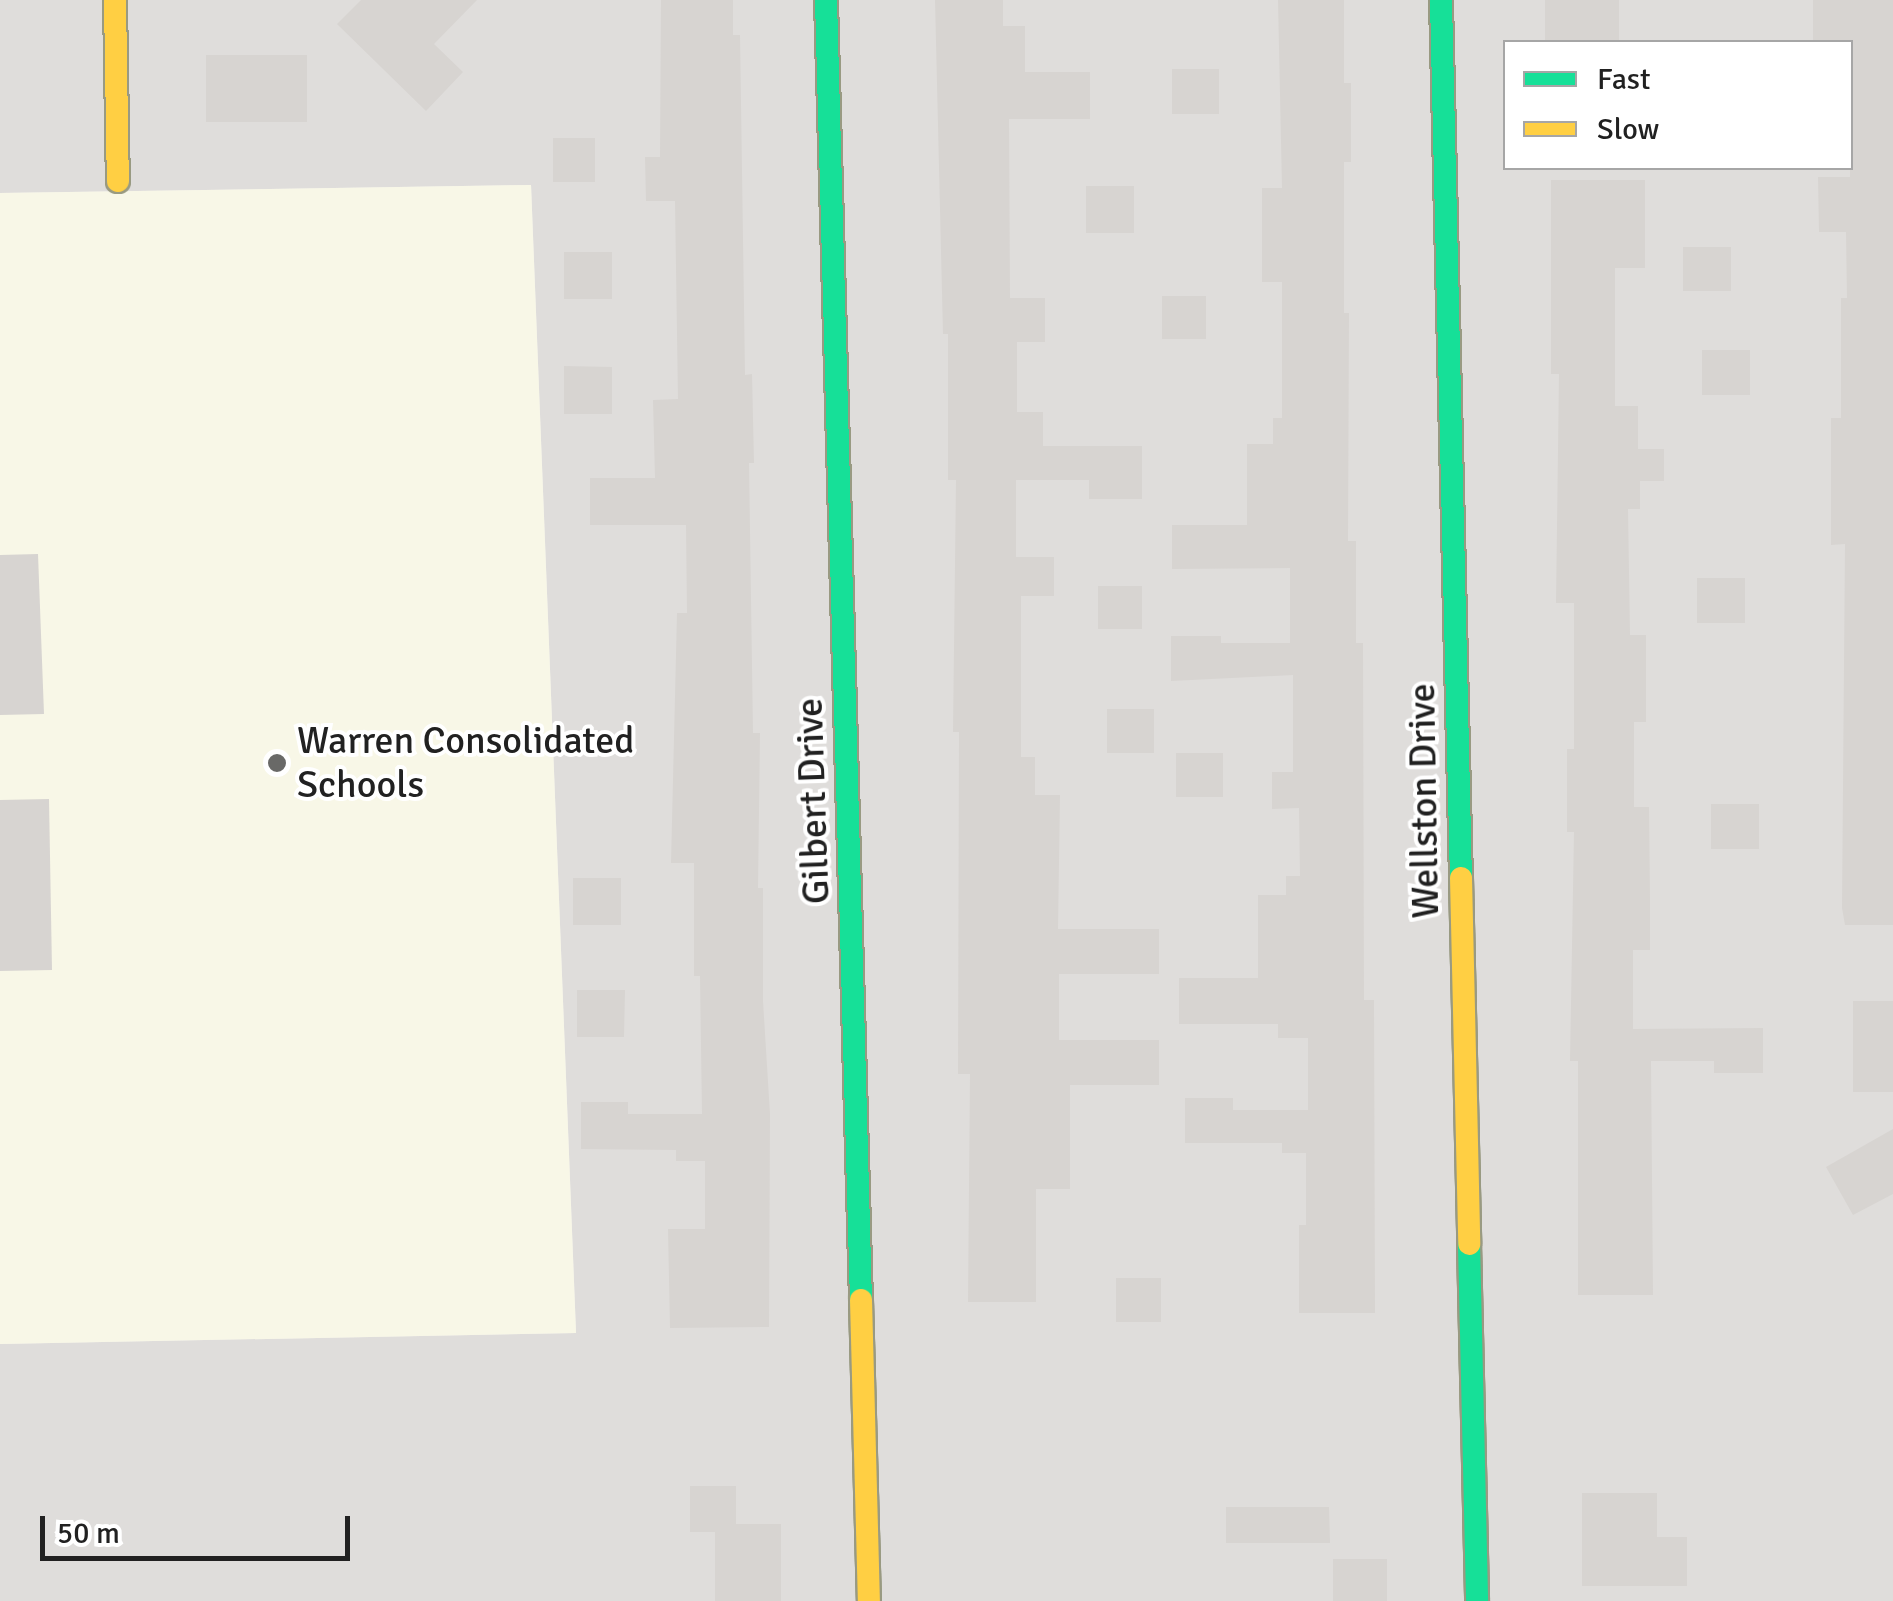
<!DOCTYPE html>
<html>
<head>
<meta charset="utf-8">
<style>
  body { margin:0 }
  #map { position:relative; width:1893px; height:1601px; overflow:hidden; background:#f0eeea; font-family:Signika,sans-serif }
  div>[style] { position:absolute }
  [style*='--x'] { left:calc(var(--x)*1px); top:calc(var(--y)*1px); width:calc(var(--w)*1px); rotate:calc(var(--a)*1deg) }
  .residential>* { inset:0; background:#dfdddb }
  .education>* { inset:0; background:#f8f7e7 }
  .building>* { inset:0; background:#d7d4d1 }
  .roads { filter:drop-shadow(2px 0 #999a82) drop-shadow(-2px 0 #999a82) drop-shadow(0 2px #999a82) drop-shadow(0 -2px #999a82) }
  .fast>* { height:22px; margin:-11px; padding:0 11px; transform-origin:11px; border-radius:11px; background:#16e098 }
  .slow>* { height:22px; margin:-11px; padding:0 11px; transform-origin:11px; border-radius:11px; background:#ffcf43 }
  .dots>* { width:28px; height:28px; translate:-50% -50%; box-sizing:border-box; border:5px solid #fff; border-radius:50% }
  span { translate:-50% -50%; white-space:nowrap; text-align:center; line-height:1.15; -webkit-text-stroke:8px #fff; paint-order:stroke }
  .poi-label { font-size:38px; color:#212121 }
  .left { translate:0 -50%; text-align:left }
  .street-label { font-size:38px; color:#212121 }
  .legend { position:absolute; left:1503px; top:40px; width:350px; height:130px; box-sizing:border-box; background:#fff; border:2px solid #a6a6a6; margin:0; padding:12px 18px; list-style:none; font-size:30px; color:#212121 }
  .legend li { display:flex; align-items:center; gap:20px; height:50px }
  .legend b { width:50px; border:2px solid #a6a6a6 }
  .scale { position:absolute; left:40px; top:1516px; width:310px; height:45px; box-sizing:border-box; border:5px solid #212121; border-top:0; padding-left:12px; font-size:30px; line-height:35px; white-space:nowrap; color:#212121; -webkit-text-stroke:8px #fff; paint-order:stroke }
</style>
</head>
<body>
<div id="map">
  <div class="residential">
    <i style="clip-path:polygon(evenodd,0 0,1893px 0,1893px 1601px,0 1601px,0 1344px,576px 1333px,531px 185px,0 193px,0 0,1506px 42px,1850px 42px,1850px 168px,1506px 168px,1506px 42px)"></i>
  </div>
  <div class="education">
    <i style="clip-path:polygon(531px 185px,576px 1333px,0 1344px,0 193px)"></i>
  </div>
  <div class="building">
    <i style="clip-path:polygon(361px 0,477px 0,434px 44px,463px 72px,426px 111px,337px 24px)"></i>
    <i style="clip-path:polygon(661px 0,733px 0,733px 35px,740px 35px,745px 375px,752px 374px,754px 463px,749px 463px,753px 733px,760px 733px,758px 888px,763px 888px,763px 1001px,770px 1114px,769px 1327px,670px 1328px,668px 1229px,705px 1229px,705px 1161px,676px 1161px,676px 1150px,581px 1149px,581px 1102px,628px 1102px,628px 1114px,702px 1114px,700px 976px,694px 976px,694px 863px,671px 863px,677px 613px,687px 613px,686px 525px,590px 525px,590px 478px,655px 478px,653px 400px,678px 399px,675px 201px,646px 201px,645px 157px,660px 157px)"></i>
    <i style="clip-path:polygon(935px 0,1003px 0,1003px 26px,1025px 26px,1025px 72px,1090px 72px,1090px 119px,1009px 119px,1010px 298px,1045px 298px,1045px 342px,1017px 342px,1017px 412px,1043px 412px,1043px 446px,1142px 446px,1142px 499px,1089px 499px,1089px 480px,1016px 480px,1016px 557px,1054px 557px,1054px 596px,1021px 596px,1021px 757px,1035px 757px,1035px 795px,1060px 795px,1058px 929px,1159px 929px,1159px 974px,1059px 974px,1059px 1040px,1159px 1040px,1159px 1085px,1070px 1085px,1070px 1189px,1036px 1189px,1036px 1302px,968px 1302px,970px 1074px,958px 1074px,959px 732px,953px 732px,956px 480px,948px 480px,948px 334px,943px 334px)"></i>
    <i style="clip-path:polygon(1278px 0,1344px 0,1344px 83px,1351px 83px,1351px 162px,1344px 162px,1344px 313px,1349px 313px,1348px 541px,1356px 541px,1356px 643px,1363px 643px,1364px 1000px,1374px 1000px,1375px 1313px,1299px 1313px,1299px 1225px,1306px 1225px,1306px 1153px,1282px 1153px,1282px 1143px,1185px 1143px,1185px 1098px,1233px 1098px,1233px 1110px,1308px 1110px,1308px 1038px,1278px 1038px,1278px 1024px,1179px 1024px,1179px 978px,1258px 978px,1258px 895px,1286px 895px,1286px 876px,1300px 876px,1299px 808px,1272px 809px,1272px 772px,1293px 772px,1293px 675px,1171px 681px,1171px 636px,1221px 636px,1221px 643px,1290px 643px,1290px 568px,1172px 569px,1172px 525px,1247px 525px,1247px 444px,1273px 444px,1273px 418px,1282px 418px,1282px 282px,1262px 282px,1262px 188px,1282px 188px)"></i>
    <i style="clip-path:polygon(1545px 0,1619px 0,1619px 42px,1545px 42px)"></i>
    <i style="clip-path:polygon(1813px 0,1893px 0,1893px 925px,1845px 925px,1842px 908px,1845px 544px,1831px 545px,1831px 418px,1841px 418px,1841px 298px,1847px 298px,1846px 232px,1819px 232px,1818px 177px,1850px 177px,1850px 42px,1813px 42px)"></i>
    <i style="clip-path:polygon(206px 55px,307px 55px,307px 122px,206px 122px)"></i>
    <i style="clip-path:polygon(1172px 69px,1219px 69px,1219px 114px,1172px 114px)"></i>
    <i style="clip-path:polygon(553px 138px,595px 138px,595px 182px,553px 182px)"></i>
    <i style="clip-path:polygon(1551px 180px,1645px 180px,1645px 268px,1615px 268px,1615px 406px,1638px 406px,1638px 449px,1664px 449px,1664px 481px,1640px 481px,1640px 509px,1628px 509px,1630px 635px,1646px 635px,1646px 722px,1634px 722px,1634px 807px,1649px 807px,1650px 900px,1650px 950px,1633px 950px,1633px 1029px,1763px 1028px,1763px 1073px,1714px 1073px,1714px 1061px,1651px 1061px,1653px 1295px,1578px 1295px,1578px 1061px,1570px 1061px,1574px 832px,1567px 832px,1567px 749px,1574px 749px,1574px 603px,1556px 603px,1559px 374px,1551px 374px)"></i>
    <i style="clip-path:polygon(1086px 186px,1134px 186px,1134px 233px,1086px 233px)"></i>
    <i style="clip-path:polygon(1683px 247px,1731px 247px,1731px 291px,1683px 291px)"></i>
    <i style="clip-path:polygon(564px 252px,612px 252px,612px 299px,564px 299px)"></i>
    <i style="clip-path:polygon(1162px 296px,1206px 296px,1206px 339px,1162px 339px)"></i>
    <i style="clip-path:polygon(1702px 350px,1750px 350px,1750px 395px,1702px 395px)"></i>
    <i style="clip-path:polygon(564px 366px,612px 367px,612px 414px,564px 414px)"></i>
    <i style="clip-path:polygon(38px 554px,44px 714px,0 715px,0 555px)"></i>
    <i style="clip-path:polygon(1697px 578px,1745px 578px,1745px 623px,1697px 623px)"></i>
    <i style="clip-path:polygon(1098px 586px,1142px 586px,1142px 629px,1098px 629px)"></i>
    <i style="clip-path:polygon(1107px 709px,1154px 709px,1154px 753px,1107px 753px)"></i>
    <i style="clip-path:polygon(1176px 753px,1223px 753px,1223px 797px,1176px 797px)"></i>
    <i style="clip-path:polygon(49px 799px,52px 970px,0 971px,0 800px)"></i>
    <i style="clip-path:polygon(1711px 804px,1759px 804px,1759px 849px,1711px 849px)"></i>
    <i style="clip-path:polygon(573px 878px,621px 878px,621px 925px,573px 925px)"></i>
    <i style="clip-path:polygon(577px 990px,625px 990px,624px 1037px,577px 1037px)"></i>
    <i style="clip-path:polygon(1853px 1001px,1893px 1001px,1893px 1092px,1853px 1092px)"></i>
    <i style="clip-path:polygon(1893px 1129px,1893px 1194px,1853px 1215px,1826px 1167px)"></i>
    <i style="clip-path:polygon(1116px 1278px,1161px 1278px,1161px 1322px,1116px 1322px)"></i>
    <i style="clip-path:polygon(690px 1486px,736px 1486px,736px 1524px,781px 1524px,781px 1601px,715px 1601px,715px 1532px,690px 1532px)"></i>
    <i style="clip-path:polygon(1582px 1493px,1657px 1493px,1657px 1537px,1687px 1537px,1687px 1586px,1582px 1586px)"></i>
    <i style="clip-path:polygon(1226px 1507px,1329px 1507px,1330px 1543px,1226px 1543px)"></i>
    <i style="clip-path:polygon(1333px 1559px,1387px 1559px,1387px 1601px,1333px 1601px)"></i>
  </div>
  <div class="roads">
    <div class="fast">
      <i style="--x:826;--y:0;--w:1300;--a:88.46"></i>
      <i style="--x:1441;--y:0;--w:878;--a:88.7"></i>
      <i style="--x:1469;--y:1244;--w:357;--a:88.7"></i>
    </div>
    <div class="slow">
      <i style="--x:115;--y:0;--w:181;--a:89.1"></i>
      <i style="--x:1461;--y:878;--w:366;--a:88.7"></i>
      <i style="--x:861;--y:1300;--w:301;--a:88.5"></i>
    </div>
  </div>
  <div class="dots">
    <i style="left:277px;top:763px;background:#696967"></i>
  </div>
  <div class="poi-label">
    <span class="left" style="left:297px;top:763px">Warren Consolidated<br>Schools</span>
  </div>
  <div class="street-label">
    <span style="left:813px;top:801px;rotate:-92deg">Gilbert Drive</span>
    <span style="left:1424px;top:801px;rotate:-91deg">Wellston Drive</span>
  </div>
  <ul class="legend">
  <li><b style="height:12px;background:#16e098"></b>Fast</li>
  <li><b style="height:12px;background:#ffcf43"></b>Slow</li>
  </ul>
  <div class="scale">50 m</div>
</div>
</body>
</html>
